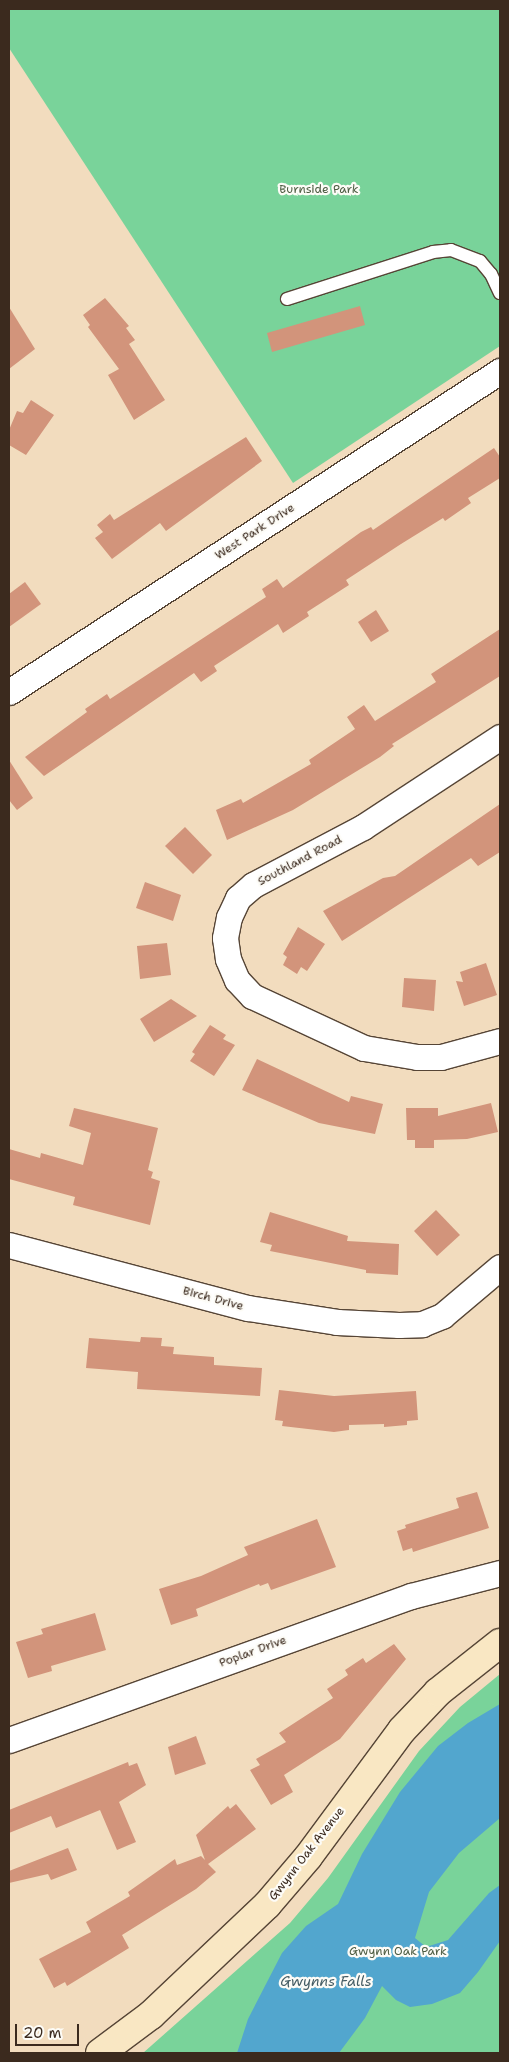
<!DOCTYPE html>
<html>
<head>
<meta charset="utf-8">
<style>
  body { margin:0 }
  #map { position:relative; width:509px; height:2062px; overflow:hidden; background:#f2dcbe; font-family:"Shantell Sans",sans-serif }
  div>[style] { position:absolute }
  [style*='--x'] { left:calc(var(--x)*1px); top:calc(var(--y)*1px); width:calc(var(--w)*1px); rotate:calc(var(--a)*1deg) }
  .green>* { inset:0; background:#79d39a }
  .water>* { inset:0; background:#52a6ce }
  .building>* { inset:0; background:#d2947b }
  .roads { filter:drop-shadow(1px 0 #564536) drop-shadow(-1px 0 #564536) drop-shadow(0 1px #564536) drop-shadow(0 -1px #564536) }
  .lane>* { height:12px; margin:-6px; padding:0 6px; transform-origin:6px; border-radius:6px; background:#fff }
  .street>* { height:25px; margin:-12.5px; padding:0 12.5px; transform-origin:12.5px; border-radius:12.5px; background:#fff }
  .secondary>* { height:28px; margin:-14px; padding:0 14px; transform-origin:14px; border-radius:14px; background:#f9e7c3 }
  span { translate:-50% -50%; white-space:nowrap; text-align:center; line-height:1.15; -webkit-text-stroke:4.5px #fdfcf7; paint-order:stroke }
  .park-label { font-size:12px; color:#4e5d43 }
  .street-label { font-size:12px; color:#3b2a1e }
  .water-label { font-size:14px; color:#445c64; font-style:italic }
  .frame { position:absolute; inset:0; border:10px solid #3b2a1e; pointer-events:none }
  .scale { position:absolute; left:15px; top:2024px; width:64px; height:22px; box-sizing:border-box; border:2px solid #3b2a1e; border-top:0; padding-left:6px; font-size:15px; line-height:18px; white-space:nowrap; color:#3b2a1e; -webkit-text-stroke:4px #fdfcf7; paint-order:stroke }
</style>
</head>
<body>
<div id="map">
  <div class="green">
    <i style="clip-path:polygon(9px 9px,500px 9px,500px 346px,293px 483px,9px 48px)"></i>
    <i style="clip-path:polygon(500px 1674px,500px 2053px,143px 2053px,290px 1923px,328px 1878px,419px 1751px,460px 1707px)"></i>
  </div>
  <div class="water">
    <i style="clip-path:polygon(500px 1704px,500px 1818px,459px 1853px,429px 1892px,415px 1938px,426px 1947px,448px 1940px,489px 1893px,500px 1885px,500px 1941px,478px 1972px,460px 1993px,432px 2004px,410px 2007px,396px 2000px,382px 1986px,365px 2018px,339px 2053px,237px 2053px,248px 2019px,282px 1953px,306px 1926px,338px 1904px,362px 1854px,400px 1792px,438px 1746px,468px 1723px)"></i>
  </div>
  <div class="building">
    <i style="clip-path:polygon(105px 298px,129px 326px,126px 328px,135px 340px,129px 344px,165px 400px,134px 420px,108px 375px,119px 369px,88px 327px,90px 325px,83px 315px)"></i>
    <i style="clip-path:polygon(360px 306px,365px 325px,272px 352px,267px 333px)"></i>
    <i style="clip-path:polygon(9px 307px,35px 349px,9px 369px)"></i>
    <i style="clip-path:polygon(31px 400px,54px 415px,26px 455px,9px 445px,9px 430px,17px 411px,23px 413px)"></i>
    <i style="clip-path:polygon(246px 437px,262px 461px,166px 531px,160px 523px,112px 559px,95px 538px,103px 532px,97px 525px,110px 514px,114px 520px)"></i>
    <i style="clip-path:polygon(494px 448px,500px 457px,500px 478px,468px 498px,471px 503px,445px 521px,443px 518px,401px 544px,346px 580px,349px 585px,307px 612px,309px 616px,283px 633px,278px 624px,214px 666px,217px 671px,201px 682px,194px 673px,44px 776px,25px 757px,87px 712px,85px 709px,107px 694px,110px 699px,266px 597px,262px 589px,277px 579px,283px 588px,361px 532px,371px 527px,373px 530px)"></i>
    <i style="clip-path:polygon(25px 582px,41px 604px,9px 627px,9px 594px)"></i>
    <i style="clip-path:polygon(376px 610px,389px 631px,371px 642px,358px 622px)"></i>
    <i style="clip-path:polygon(500px 629px,500px 676px,392px 744px,394px 746px,380px 757px,293px 810px,227px 840px,216px 810px,241px 799px,243px 803px,311px 764px,309px 760px,355px 729px,347px 717px,364px 705px,375px 721px,436px 682px,431px 674px)"></i>
    <i style="clip-path:polygon(9px 760px,33px 798px,17px 810px,9px 800px)"></i>
    <i style="clip-path:polygon(500px 804px,500px 852px,478px 866px,471px 858px,342px 941px,323px 911px,383px 878px,395px 876px)"></i>
    <i style="clip-path:polygon(185px 827px,212px 855px,193px 874px,165px 846px)"></i>
    <i style="clip-path:polygon(145px 882px,181px 895px,173px 921px,136px 908px)"></i>
    <i style="clip-path:polygon(298px 927px,325px 944px,307px 971px,301px 967px,297px 974px,283px 965px,287px 957px,283px 954px)"></i>
    <i style="clip-path:polygon(167px 943px,171px 975px,140px 979px,137px 946px)"></i>
    <i style="clip-path:polygon(486px 963px,497px 995px,464px 1006px,456px 981px,463px 982px,460px 972px)"></i>
    <i style="clip-path:polygon(404px 978px,436px 980px,434px 1011px,402px 1007px)"></i>
    <i style="clip-path:polygon(171px 999px,197px 1016px,154px 1042px,140px 1019px)"></i>
    <i style="clip-path:polygon(210px 1025px,226px 1035px,223px 1039px,235px 1045px,214px 1076px,190px 1061px,195px 1054px,192px 1052px)"></i>
    <i style="clip-path:polygon(257px 1059px,349px 1102px,351px 1096px,383px 1104px,375px 1134px,319px 1123px,242px 1090px)"></i>
    <i style="clip-path:polygon(491px 1103px,498px 1132px,467px 1139px,434px 1140px,434px 1148px,415px 1148px,415px 1140px,407px 1140px,406px 1108px,438px 1108px,438px 1116px)"></i>
    <i style="clip-path:polygon(74px 1108px,158px 1128px,148px 1170px,153px 1172px,151px 1178px,160px 1181px,150px 1225px,73px 1205px,75px 1197px,9px 1179px,9px 1149px,40px 1158px,41px 1153px,83px 1165px,91px 1133px,69px 1126px)"></i>
    <i style="clip-path:polygon(436px 1210px,460px 1235px,437px 1256px,414px 1231px)"></i>
    <i style="clip-path:polygon(270px 1212px,348px 1236px,347px 1241px,399px 1244px,398px 1275px,366px 1273px,366px 1270px,270px 1251px,272px 1245px,260px 1242px)"></i>
    <i style="clip-path:polygon(141px 1337px,162px 1338px,161px 1346px,174px 1347px,173px 1354px,214px 1357px,214px 1365px,262px 1368px,260px 1396px,137px 1389px,138px 1372px,86px 1368px,89px 1338px,140px 1342px)"></i>
    <i style="clip-path:polygon(279px 1390px,334px 1396px,416px 1391px,418px 1420px,407px 1421px,407px 1425px,384px 1427px,384px 1424px,349px 1425px,349px 1430px,334px 1432px,282px 1426px,283px 1421px,275px 1420px)"></i>
    <i style="clip-path:polygon(477px 1492px,489px 1528px,413px 1552px,412px 1548px,403px 1551px,397px 1531px,406px 1528px,405px 1525px,459px 1508px,456px 1498px)"></i>
    <i style="clip-path:polygon(317px 1519px,336px 1567px,271px 1590px,268px 1583px,260px 1586px,259px 1584px,196px 1609px,198px 1616px,171px 1625px,159px 1589px,201px 1576px,248px 1555px,244px 1547px)"></i>
    <i style="clip-path:polygon(95px 1613px,106px 1650px,51px 1666px,52px 1671px,28px 1678px,16px 1642px,43px 1634px,41px 1629px)"></i>
    <i style="clip-path:polygon(394px 1644px,406px 1659px,340px 1739px,284px 1775px,293px 1792px,271px 1805px,250px 1770px,260px 1765px,256px 1759px,286px 1742px,279px 1733px,333px 1698px,327px 1689px,348px 1675px,345px 1670px,363px 1658px,366px 1663px)"></i>
    <i style="clip-path:polygon(196px 1736px,206px 1764px,175px 1775px,168px 1747px)"></i>
    <i style="clip-path:polygon(128px 1762px,129px 1766px,137px 1763px,146px 1785px,119px 1802px,136px 1842px,117px 1850px,100px 1810px,56px 1828px,51px 1816px,9px 1833px,9px 1810px)"></i>
    <i style="clip-path:polygon(236px 1804px,256px 1829px,208px 1864px,216px 1872px,196px 1889px,122px 1935px,129px 1948px,67px 1986px,65px 1982px,54px 1988px,39px 1959px,91px 1932px,86px 1922px,130px 1896px,128px 1892px,175px 1859px,177px 1865px,201px 1856px,205px 1860px,196px 1835px,228px 1806px,230px 1809px)"></i>
    <i style="clip-path:polygon(68px 1848px,77px 1870px,51px 1880px,48px 1874px,9px 1883px,9px 1871px)"></i>
  </div>
  <div class="roads">
    <div class="lane">
      <i style="--x:287;--y:299;--w:153;--a:-17.8"></i>
      <i style="--x:433;--y:252;--w:18;--a:-6"></i>
      <i style="--x:451;--y:250;--w:31;--a:21"></i>
      <i style="--x:480;--y:261;--w:17;--a:50"></i>
      <i style="--x:491;--y:274;--w:21;--a:65"></i>
    </div>
    <div class="street">
      <i style="--x:9;--y:692;--w:587;--a:-33.18"></i>
      <i style="--x:500;--y:737;--w:164;--a:146.7"></i>
      <i style="--x:363;--y:827;--w:124;--a:152.2"></i>
      <i style="--x:253;--y:885;--w:20;--a:139"></i>
      <i style="--x:238;--y:898;--w:21;--a:115"></i>
      <i style="--x:229;--y:917;--w:21;--a:101"></i>
      <i style="--x:225;--y:938;--w:21;--a:82"></i>
      <i style="--x:228;--y:959;--w:23;--a:67"></i>
      <i style="--x:237;--y:980;--w:22;--a:47"></i>
      <i style="--x:252;--y:996;--w:123;--a:24.9"></i>
      <i style="--x:364;--y:1048;--w:54;--a:9.6"></i>
      <i style="--x:417;--y:1057;--w:24;--a:0"></i>
      <i style="--x:441;--y:1057;--w:61;--a:-15.2"></i>
      <i style="--x:9;--y:1245;--w:247;--a:14.8"></i>
      <i style="--x:248;--y:1308;--w:90;--a:8.9"></i>
      <i style="--x:337;--y:1322;--w:62;--a:2.8"></i>
      <i style="--x:399;--y:1325;--w:23;--a:-2"></i>
      <i style="--x:422;--y:1324;--w:22;--a:-22"></i>
      <i style="--x:442;--y:1316;--w:76;--a:-40.2"></i>
      <i style="--x:9;--y:1740;--w:427;--a:-19.7"></i>
      <i style="--x:411;--y:1596;--w:92;--a:-14.5"></i>
    </div>
    <div class="secondary">
      <i style="--x:100;--y:2053;--w:64;--a:-36.7"></i>
      <i style="--x:151;--y:2015;--w:160;--a:-43.5"></i>
      <i style="--x:267;--y:1905;--w:63;--a:-49.5"></i>
      <i style="--x:308;--y:1857;--w:158;--a:-53.5"></i>
      <i style="--x:402;--y:1730;--w:52;--a:-46.5"></i>
      <i style="--x:438;--y:1692;--w:79;--a:-38.3"></i>
    </div>
  </div>
  <div class="park-label">
    <span style="left:319px;top:190px">Burnside Park</span>
    <span style="left:398px;top:1952px">Gwynn Oak Park</span>
  </div>
  <div class="street-label">
    <span style="left:255px;top:532px;rotate:-33deg">West Park Drive</span>
    <span style="left:300px;top:861px;rotate:-28deg">Southland Road</span>
    <span style="left:213px;top:1299px;rotate:15deg">Birch Drive</span>
    <span style="left:253px;top:1652px;rotate:-20deg">Poplar Drive</span>
    <span style="left:307px;top:1854px;rotate:-52deg">Gwynn Oak Avenue</span>
  </div>
  <div class="water-label">
    <span style="left:326px;top:1981px">Gwynns Falls</span>
  </div>
  <div class="frame"></div>
  <div class="scale">20 m</div>
</div>
</body>
</html>
